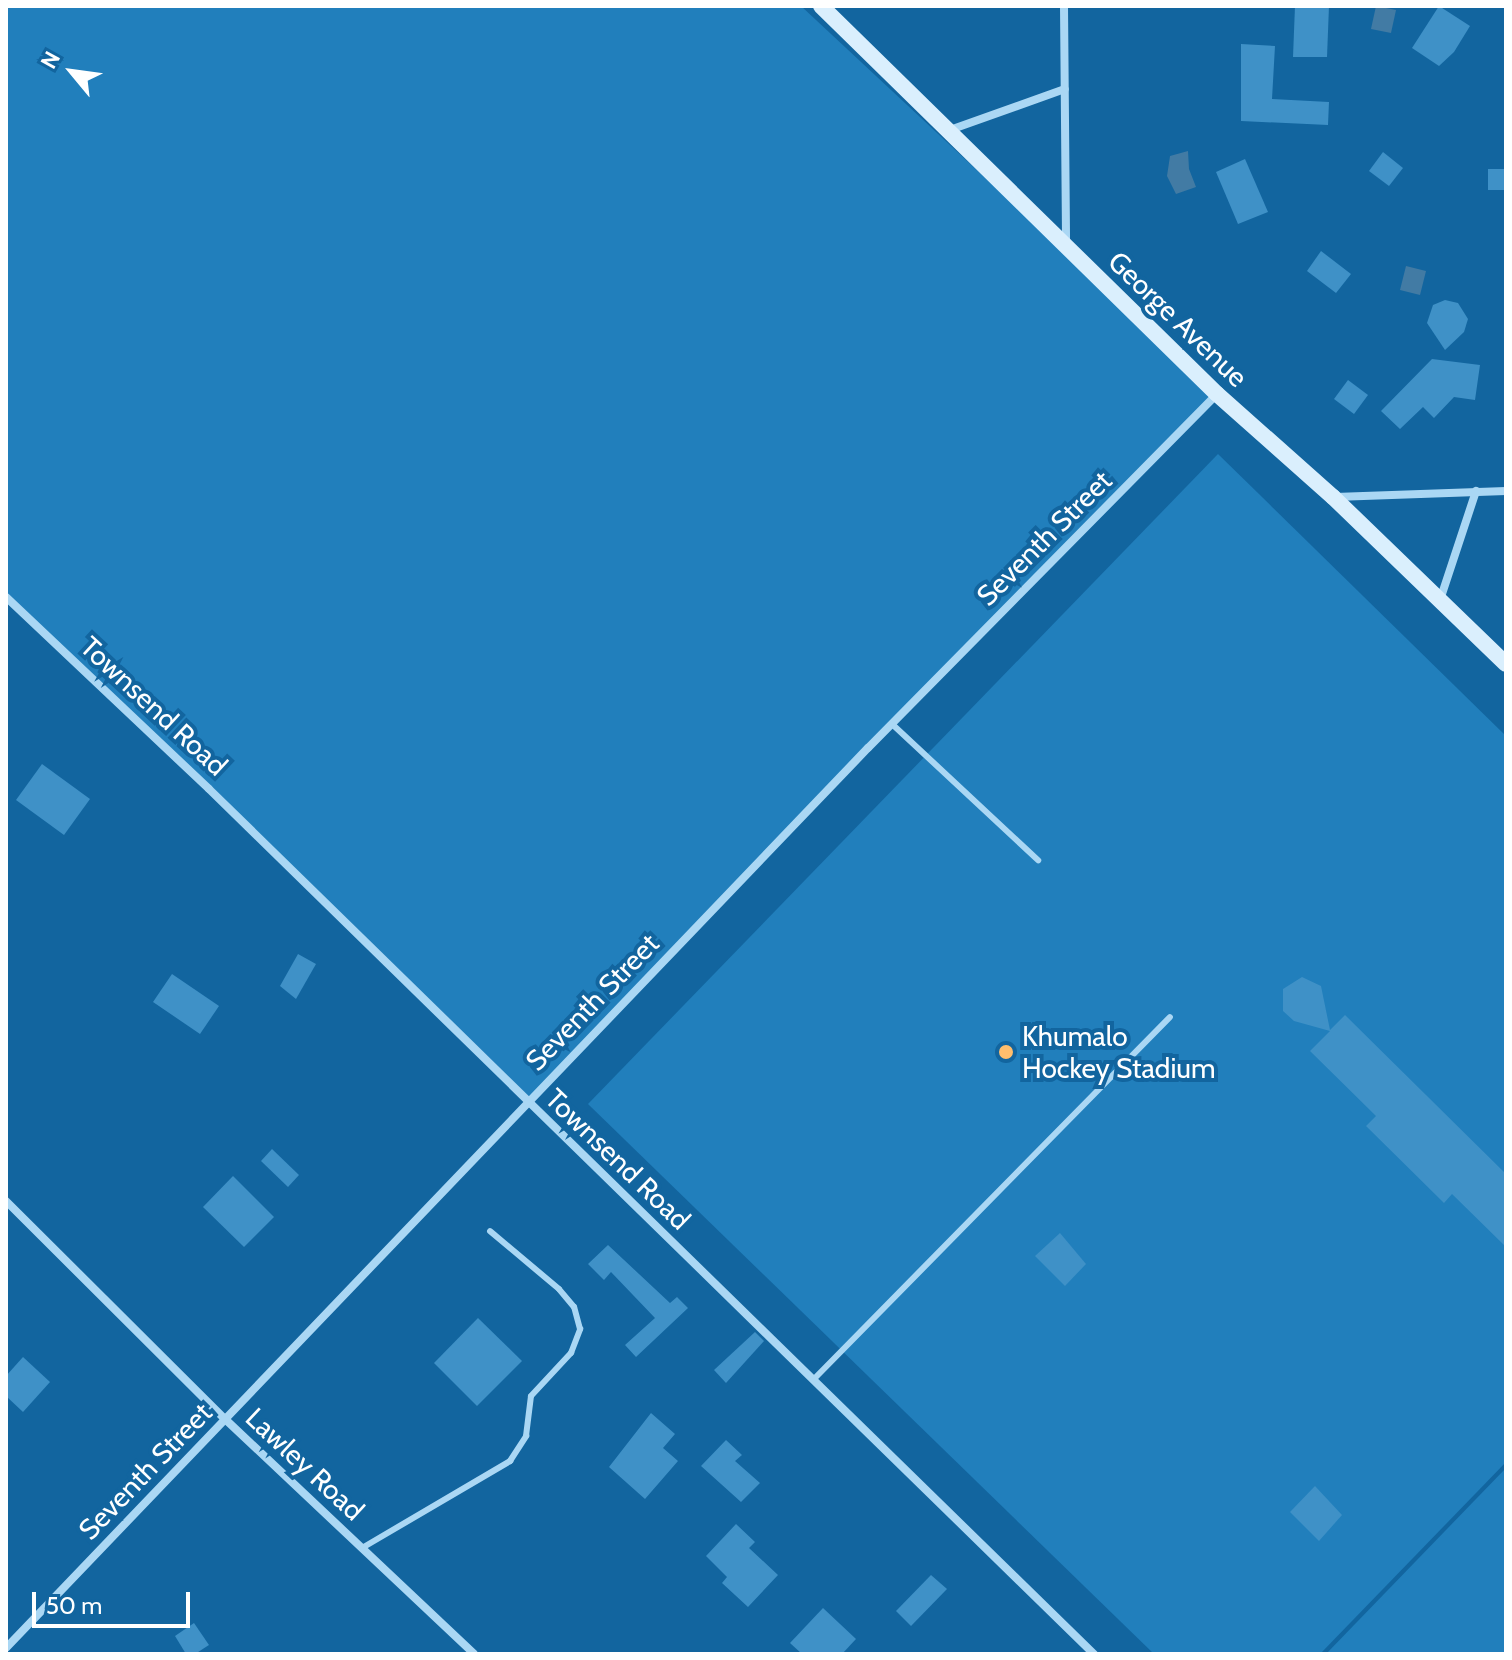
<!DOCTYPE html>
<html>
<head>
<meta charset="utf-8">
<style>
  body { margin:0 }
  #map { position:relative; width:1512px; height:1660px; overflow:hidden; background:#12659f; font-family:Cabin,sans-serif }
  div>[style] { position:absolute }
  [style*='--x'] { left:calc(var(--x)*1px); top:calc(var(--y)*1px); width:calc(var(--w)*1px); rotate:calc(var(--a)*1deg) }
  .green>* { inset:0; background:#217fbc }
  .water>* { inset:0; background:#427ba4 }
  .building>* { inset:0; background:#3f91c7 }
  .lane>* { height:6px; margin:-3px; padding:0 3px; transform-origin:3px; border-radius:3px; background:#aad7f4 }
  .street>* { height:8px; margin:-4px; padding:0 4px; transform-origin:4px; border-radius:4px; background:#aad7f4 }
  .secondary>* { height:16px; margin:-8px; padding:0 8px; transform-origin:8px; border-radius:8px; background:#daeffd }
  .dots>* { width:22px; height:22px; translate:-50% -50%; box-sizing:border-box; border:4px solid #12659f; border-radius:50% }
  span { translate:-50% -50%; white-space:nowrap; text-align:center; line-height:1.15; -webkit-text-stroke:8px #12659f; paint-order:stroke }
  .street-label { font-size:28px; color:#fff }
  .poi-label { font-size:28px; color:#fff }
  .left { translate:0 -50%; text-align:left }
  .frame { position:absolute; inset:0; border:8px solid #fff; pointer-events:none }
  .north { position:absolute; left:32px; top:32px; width:80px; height:80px; -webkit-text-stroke:6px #12659f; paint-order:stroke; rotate:299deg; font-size:22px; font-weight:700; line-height:32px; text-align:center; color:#fff }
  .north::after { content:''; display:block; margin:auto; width:28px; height:36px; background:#fff; clip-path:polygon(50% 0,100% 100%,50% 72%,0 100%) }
  .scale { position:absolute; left:32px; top:1592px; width:158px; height:36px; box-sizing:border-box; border:4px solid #fff; border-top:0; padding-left:10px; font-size:24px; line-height:28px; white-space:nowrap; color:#fff; -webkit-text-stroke:6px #12659f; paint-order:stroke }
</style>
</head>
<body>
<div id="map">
  <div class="green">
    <i style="clip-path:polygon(6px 6px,801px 6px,1217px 394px,528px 1101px,6px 592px)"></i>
    <i style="clip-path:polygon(1218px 454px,1506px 736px,1506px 1462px,1320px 1654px,1154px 1654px,588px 1104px)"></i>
    <i style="clip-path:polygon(1506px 1468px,1506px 1654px,1326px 1654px)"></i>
  </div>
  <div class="water">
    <i style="clip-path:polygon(1376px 6px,1396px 10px,1391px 33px,1371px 29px)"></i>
    <i style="clip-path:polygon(1188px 151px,1189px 169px,1196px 187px,1176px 194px,1167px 176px,1170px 156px)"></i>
    <i style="clip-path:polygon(1406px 266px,1426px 271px,1420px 295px,1400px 290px)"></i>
  </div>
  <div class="building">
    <i style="clip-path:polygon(1295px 6px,1329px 6px,1327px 57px,1293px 57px)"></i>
    <i style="clip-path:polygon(1439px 6px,1470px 26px,1454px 52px,1439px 66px,1412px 48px)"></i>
    <i style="clip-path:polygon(1241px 44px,1275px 46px,1272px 99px,1329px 102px,1328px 125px,1241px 121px)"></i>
    <i style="clip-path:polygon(1383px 152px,1403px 168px,1389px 186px,1369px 171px)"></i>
    <i style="clip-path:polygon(1245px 159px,1268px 212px,1238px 224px,1216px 172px)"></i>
    <i style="clip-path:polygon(1488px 169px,1506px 169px,1506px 190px,1488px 190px)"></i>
    <i style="clip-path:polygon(1321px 251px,1351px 274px,1336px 293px,1307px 271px)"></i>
    <i style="clip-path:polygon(1445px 300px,1458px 303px,1468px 319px,1464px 332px,1445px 350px,1427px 323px,1433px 305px)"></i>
    <i style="clip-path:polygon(1432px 359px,1480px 365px,1475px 400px,1454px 397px,1434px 418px,1423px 407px,1400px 429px,1381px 411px)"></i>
    <i style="clip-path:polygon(1348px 380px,1368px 395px,1354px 414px,1334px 399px)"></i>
    <i style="clip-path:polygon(42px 764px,90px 799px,64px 835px,16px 800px)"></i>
    <i style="clip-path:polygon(298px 954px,316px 964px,296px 999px,280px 986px)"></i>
    <i style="clip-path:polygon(172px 974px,219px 1006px,200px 1034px,153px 1002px)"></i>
    <i style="clip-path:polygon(1302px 977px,1321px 986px,1330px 1030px,1345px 1015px,1506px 1174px,1506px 1247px,1452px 1194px,1444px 1203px,1366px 1126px,1376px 1116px,1310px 1051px,1330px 1031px,1294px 1021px,1283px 1011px,1283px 989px)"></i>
    <i style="clip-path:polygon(272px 1149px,299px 1175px,288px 1187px,261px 1161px)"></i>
    <i style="clip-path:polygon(233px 1176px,274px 1217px,244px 1247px,203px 1207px)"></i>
    <i style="clip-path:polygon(1060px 1233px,1086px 1264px,1065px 1286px,1035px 1256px)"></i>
    <i style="clip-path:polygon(608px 1245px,670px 1303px,677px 1297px,688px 1308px,636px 1357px,625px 1345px,655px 1318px,611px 1272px,604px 1280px,588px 1264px)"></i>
    <i style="clip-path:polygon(478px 1318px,522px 1361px,477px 1406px,434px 1363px)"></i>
    <i style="clip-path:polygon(755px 1332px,764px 1341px,726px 1383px,714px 1370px)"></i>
    <i style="clip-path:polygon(23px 1357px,50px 1382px,23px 1412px,6px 1396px,6px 1376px)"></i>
    <i style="clip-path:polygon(651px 1413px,675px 1434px,663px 1448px,678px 1461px,645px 1499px,609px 1467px)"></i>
    <i style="clip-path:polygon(726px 1440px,742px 1455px,735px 1461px,760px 1483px,741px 1502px,701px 1466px)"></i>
    <i style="clip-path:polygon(1315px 1486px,1342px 1515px,1319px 1541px,1290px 1512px)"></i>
    <i style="clip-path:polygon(736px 1524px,755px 1542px,749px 1548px,778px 1575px,748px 1607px,722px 1583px,727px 1577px,706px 1556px)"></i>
    <i style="clip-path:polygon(931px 1575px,947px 1589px,911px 1626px,896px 1611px)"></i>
    <i style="clip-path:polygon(823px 1608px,856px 1639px,842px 1654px,802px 1654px,790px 1643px)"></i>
    <i style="clip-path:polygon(194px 1623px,209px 1645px,195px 1654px,186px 1654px,175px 1636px)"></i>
  </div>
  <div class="lane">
    <i style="--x:892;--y:724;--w:200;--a:43"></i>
    <i style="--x:813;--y:1380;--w:509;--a:-45.48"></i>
    <i style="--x:362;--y:1548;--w:172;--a:-30.4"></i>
    <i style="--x:510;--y:1461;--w:30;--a:-57"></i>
    <i style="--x:526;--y:1436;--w:40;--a:-82.9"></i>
    <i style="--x:531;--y:1396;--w:59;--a:-47.1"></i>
    <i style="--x:571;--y:1353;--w:26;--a:-69"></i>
    <i style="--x:580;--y:1329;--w:23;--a:-105"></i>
    <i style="--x:574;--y:1307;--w:23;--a:-130"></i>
    <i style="--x:559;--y:1289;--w:90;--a:-140"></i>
  </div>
  <div class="street">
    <i style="--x:1064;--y:6;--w:236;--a:89.5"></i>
    <i style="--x:947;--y:131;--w:125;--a:-19.6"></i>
    <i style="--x:1335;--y:497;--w:171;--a:-2"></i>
    <i style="--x:6;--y:597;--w:279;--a:43.4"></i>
    <i style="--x:209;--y:789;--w:1238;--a:44.35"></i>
    <i style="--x:1440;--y:600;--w:115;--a:-71.7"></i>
    <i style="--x:6;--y:1201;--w:309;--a:44.9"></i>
    <i style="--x:225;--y:1419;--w:342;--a:43.3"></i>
    <i style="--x:6;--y:1648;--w:1246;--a:-46.24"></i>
    <i style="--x:868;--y:748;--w:497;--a:-45.4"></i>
  </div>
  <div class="secondary">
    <i style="--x:821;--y:6;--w:554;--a:44.42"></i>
    <i style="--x:1217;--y:394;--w:155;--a:41.6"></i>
    <i style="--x:1333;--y:497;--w:240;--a:44"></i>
  </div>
  <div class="dots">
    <i style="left:1006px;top:1052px;background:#ffbe6d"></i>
  </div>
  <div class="street-label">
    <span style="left:1178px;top:319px;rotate:44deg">George Avenue</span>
    <span style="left:1044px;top:538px;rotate:-45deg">Seventh Street</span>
    <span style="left:154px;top:706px;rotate:43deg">Townsend Road</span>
    <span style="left:592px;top:1002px;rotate:-46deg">Seventh Street</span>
    <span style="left:618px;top:1159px;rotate:44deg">Townsend Road</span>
    <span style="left:305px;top:1464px;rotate:43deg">Lawley Road</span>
    <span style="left:145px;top:1471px;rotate:-46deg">Seventh Street</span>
  </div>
  <div class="poi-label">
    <span class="left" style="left:1022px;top:1052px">Khumalo<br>Hockey Stadium</span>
  </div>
  <div class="frame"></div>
  <div class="north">N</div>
  <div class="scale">50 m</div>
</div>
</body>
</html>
